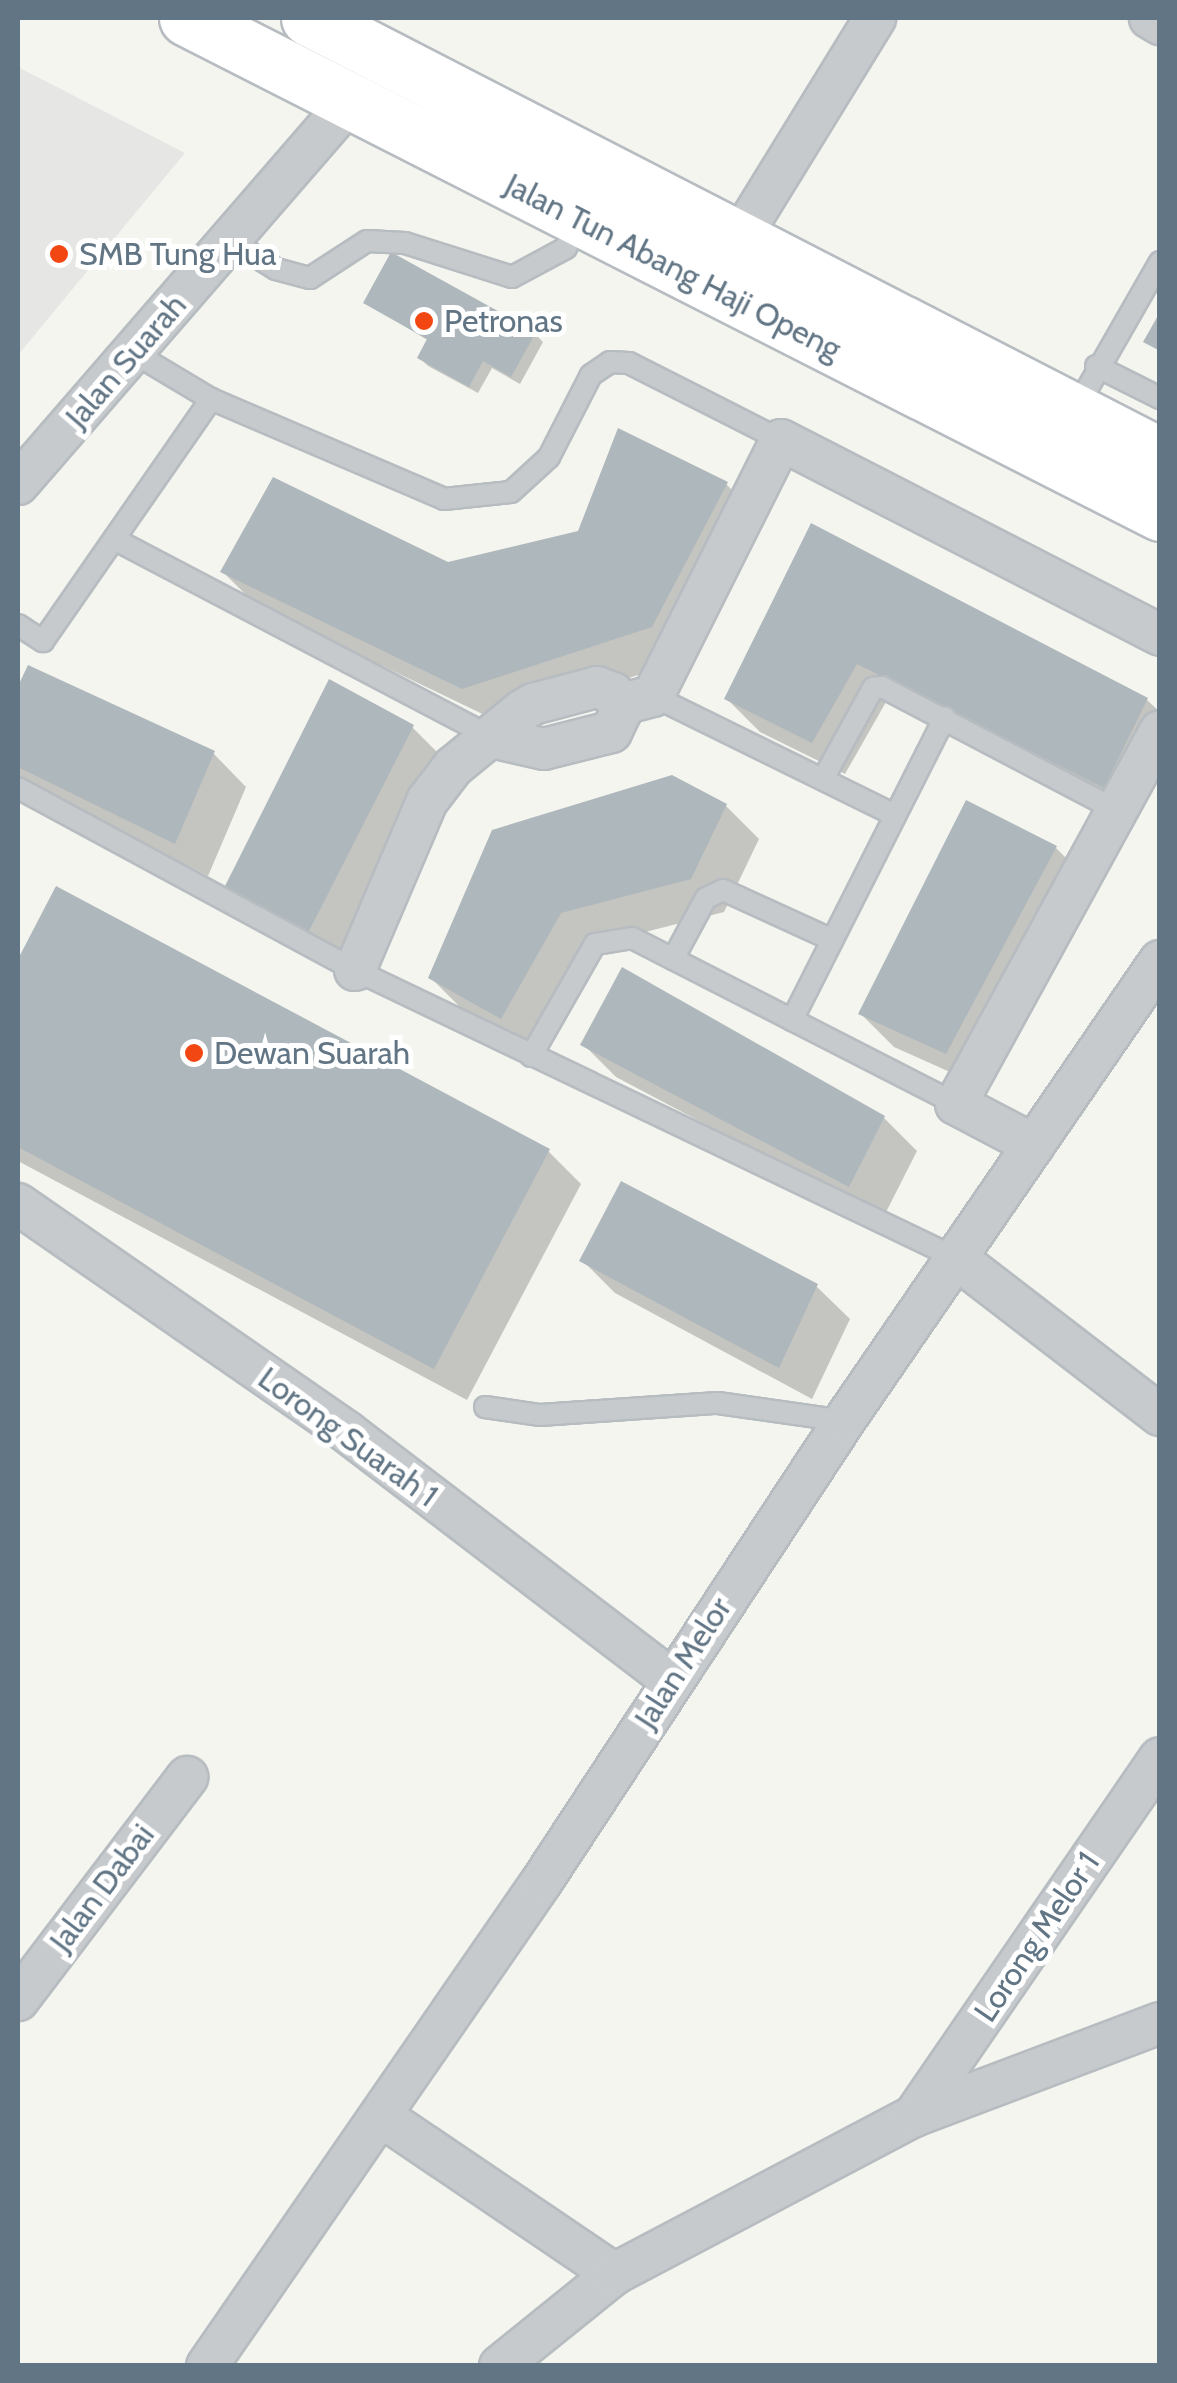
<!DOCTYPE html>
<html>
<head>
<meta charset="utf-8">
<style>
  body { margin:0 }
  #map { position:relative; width:1177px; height:2383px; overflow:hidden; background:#f5f5f0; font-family:Cabin,sans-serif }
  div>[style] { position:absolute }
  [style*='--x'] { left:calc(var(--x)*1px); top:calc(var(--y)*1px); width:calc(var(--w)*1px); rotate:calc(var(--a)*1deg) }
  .built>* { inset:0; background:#e6e7e4 }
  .shadow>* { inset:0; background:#0003 }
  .building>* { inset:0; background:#aeb7bb }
  .roads { filter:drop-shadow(2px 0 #b6bcc0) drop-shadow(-2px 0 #b6bcc0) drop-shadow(0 2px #b6bcc0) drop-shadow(0 -2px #b6bcc0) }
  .lane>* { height:20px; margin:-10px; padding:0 10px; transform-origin:10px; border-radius:10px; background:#c7cacd }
  .street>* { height:40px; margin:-20px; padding:0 20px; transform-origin:20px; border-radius:20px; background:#c7cacd }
  .secondary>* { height:55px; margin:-27.5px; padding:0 27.5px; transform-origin:27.5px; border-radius:27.5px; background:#fff }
  .dots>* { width:28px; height:28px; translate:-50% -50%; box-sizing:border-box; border:5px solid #fff; border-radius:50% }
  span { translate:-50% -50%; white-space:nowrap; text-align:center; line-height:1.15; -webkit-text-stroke:10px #fff; paint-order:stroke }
  .poi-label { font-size:32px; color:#617585 }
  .left { translate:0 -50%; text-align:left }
  .street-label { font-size:32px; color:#617585 }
  .frame { position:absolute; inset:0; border:20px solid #617585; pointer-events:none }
</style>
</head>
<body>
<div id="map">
  <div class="built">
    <i style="clip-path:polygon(18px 67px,185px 153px,18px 355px)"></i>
  </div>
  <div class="shadow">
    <i style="clip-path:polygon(367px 303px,535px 334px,543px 342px,520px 384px,492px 368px,478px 393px,428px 366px,420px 358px,429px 341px)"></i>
    <i style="clip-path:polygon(726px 484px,759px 517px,684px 660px,497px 721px,256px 605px,223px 572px,447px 565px,579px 533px)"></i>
    <i style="clip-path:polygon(813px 527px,1147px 700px,1160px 712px,1160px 774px,1138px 819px,890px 695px,845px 774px,760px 732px,727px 699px)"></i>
    <i style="clip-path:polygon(29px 668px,213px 753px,246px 787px,208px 876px,18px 779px,18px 692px)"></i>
    <i style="clip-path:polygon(412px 727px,445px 760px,343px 962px,260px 920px,227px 887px)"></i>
    <i style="clip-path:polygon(726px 806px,759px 839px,724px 912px,594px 945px,535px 1050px,464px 1011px,431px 978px)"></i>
    <i style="clip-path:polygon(1056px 848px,1089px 881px,979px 1085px,894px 1047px,861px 1014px)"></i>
    <i style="clip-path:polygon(57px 889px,548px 1151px,581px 1184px,467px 1400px,18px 1161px,18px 964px)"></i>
    <i style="clip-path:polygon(583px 1044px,884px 1118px,917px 1151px,883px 1218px,616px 1077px)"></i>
    <i style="clip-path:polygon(582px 1260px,816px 1286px,850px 1319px,812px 1399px,615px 1293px)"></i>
  </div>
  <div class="building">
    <i style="clip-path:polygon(391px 252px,536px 332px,511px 377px,483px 361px,469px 387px,417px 358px,427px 339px,363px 303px)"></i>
    <i style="clip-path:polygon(1160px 312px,1160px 351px,1143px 342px)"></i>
    <i style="clip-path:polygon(618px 428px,728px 482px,652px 627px,462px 689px,220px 572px,273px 477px,448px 562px,578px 531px)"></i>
    <i style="clip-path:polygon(811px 523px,1148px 698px,1104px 788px,857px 664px,812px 743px,724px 699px)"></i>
    <i style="clip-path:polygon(28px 665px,215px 751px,175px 844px,18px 767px,18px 686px)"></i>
    <i style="clip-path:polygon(329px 679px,414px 725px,309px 931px,224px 888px)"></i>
    <i style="clip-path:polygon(672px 775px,727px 804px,691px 879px,561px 913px,501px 1019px,428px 978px,492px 830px)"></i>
    <i style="clip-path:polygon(966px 800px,1057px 846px,946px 1054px,858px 1014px)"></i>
    <i style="clip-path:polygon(56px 886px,550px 1149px,434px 1369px,18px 1147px,18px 959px)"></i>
    <i style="clip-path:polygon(622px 967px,885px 1116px,849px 1187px,580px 1045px)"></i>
    <i style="clip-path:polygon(621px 1181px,818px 1284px,779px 1368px,579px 1261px)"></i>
  </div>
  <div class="roads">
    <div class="lane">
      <i style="--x:231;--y:241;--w:53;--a:31.9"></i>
      <i style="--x:276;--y:269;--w:35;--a:15"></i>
      <i style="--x:310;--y:278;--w:68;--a:-33"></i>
      <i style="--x:367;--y:241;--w:38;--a:3"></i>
      <i style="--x:405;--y:243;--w:112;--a:17.6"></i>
      <i style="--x:512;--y:277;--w:61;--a:-28.2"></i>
      <i style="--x:566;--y:248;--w:30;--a:-67"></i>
      <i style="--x:134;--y:353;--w:90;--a:30.9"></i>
      <i style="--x:211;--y:399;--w:254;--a:23.2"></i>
      <i style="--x:444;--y:499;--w:67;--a:-6"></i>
      <i style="--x:511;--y:492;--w:52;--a:-42.6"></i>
      <i style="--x:549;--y:457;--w:92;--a:-62.9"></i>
      <i style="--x:591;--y:375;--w:23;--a:-34"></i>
      <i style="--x:610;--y:362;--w:19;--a:3"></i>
      <i style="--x:629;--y:363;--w:170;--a:26.9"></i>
      <i style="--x:1096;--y:366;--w:72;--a:26.6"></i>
      <i style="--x:1074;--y:412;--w:173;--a:-60.2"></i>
      <i style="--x:114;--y:539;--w:426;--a:27.7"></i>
      <i style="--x:18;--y:625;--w:30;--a:33"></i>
      <i style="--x:43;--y:641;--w:295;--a:-55.2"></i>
      <i style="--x:653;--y:696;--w:270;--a:26.2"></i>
      <i style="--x:823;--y:779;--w:104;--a:-61.2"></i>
      <i style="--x:873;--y:688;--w:9;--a:-6"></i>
      <i style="--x:882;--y:687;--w:264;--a:27.7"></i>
      <i style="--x:18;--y:788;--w:383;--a:28.4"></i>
      <i style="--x:355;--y:970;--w:666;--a:25.6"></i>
      <i style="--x:673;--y:959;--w:69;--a:-61.6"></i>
      <i style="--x:706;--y:898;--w:19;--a:-25"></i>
      <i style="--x:723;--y:890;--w:120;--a:24.6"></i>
      <i style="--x:792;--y:1020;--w:339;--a:-63.2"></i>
      <i style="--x:531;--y:1056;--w:129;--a:-60.3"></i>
      <i style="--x:595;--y:944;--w:37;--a:-9"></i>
      <i style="--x:632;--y:938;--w:364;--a:27.1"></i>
      <i style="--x:485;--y:1407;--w:56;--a:8.3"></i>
      <i style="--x:540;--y:1415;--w:178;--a:-3.9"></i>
      <i style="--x:718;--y:1403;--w:127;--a:8.1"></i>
    </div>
    <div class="street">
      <i style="--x:1150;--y:18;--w:12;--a:31"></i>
      <i style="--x:741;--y:236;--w:256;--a:-58.4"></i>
      <i style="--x:18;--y:484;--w:508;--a:-49.07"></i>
      <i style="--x:619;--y:705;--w:35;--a:-15"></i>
      <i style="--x:653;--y:696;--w:286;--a:-63.4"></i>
      <i style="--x:781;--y:440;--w:426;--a:27.2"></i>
      <i style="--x:355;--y:970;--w:184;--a:-66.9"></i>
      <i style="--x:427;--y:801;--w:43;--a:-52.6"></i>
      <i style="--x:453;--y:767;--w:90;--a:-39.2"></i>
      <i style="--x:523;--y:710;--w:12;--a:-31"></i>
      <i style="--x:533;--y:704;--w:66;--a:-14.9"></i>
      <i style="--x:597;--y:687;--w:17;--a:21"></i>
      <i style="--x:613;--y:693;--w:20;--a:66"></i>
      <i style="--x:621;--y:711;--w:23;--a:115"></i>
      <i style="--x:611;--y:732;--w:69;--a:165.8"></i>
      <i style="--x:544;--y:749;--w:54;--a:-167.2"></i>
      <i style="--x:1034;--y:1145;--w:88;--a:-152.3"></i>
      <i style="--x:956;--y:1104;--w:425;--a:-61.3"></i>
      <i style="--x:18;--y:1204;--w:400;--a:34.7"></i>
      <i style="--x:347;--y:1432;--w:408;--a:37.4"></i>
      <i style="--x:956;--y:1258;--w:257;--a:37.6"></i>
      <i style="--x:18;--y:2000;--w:280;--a:-52.8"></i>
      <i style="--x:381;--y:2116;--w:282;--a:34.1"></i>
      <i style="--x:914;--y:2116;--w:434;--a:-55.5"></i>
      <i style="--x:207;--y:2366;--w:589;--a:-55.37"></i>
      <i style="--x:542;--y:1881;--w:550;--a:-56.71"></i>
      <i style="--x:844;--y:1421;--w:558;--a:-55.51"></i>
      <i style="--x:500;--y:2366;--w:146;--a:-38.9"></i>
      <i style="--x:614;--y:2274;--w:339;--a:-27.8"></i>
      <i style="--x:914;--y:2116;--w:263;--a:-20.7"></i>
    </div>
    <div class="secondary">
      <i style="--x:187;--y:18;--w:1092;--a:26.96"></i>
      <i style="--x:309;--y:18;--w:957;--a:27.23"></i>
    </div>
  </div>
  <div class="dots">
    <i style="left:59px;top:254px;background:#f34713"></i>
    <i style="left:424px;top:321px;background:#f34713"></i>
    <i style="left:194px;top:1053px;background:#f34713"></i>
  </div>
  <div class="poi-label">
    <span class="left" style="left:79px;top:254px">SMB Tung Hua</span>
    <span class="left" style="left:444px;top:321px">Petronas</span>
    <span class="left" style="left:214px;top:1053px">Dewan Suarah</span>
  </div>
  <div class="street-label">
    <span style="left:673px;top:267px;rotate:27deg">Jalan Tun Abang Haji Openg</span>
    <span style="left:126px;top:361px;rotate:-49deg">Jalan Suarah</span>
    <span style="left:348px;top:1437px;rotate:36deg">Lorong Suarah 1</span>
    <span style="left:683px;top:1663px;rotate:-57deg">Jalan Melor</span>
    <span style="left:102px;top:1888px;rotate:-53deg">Jalan Dabai</span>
    <span style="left:1037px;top:1937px;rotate:-56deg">Lorong Melor 1</span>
  </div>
  <div class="frame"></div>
</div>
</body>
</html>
